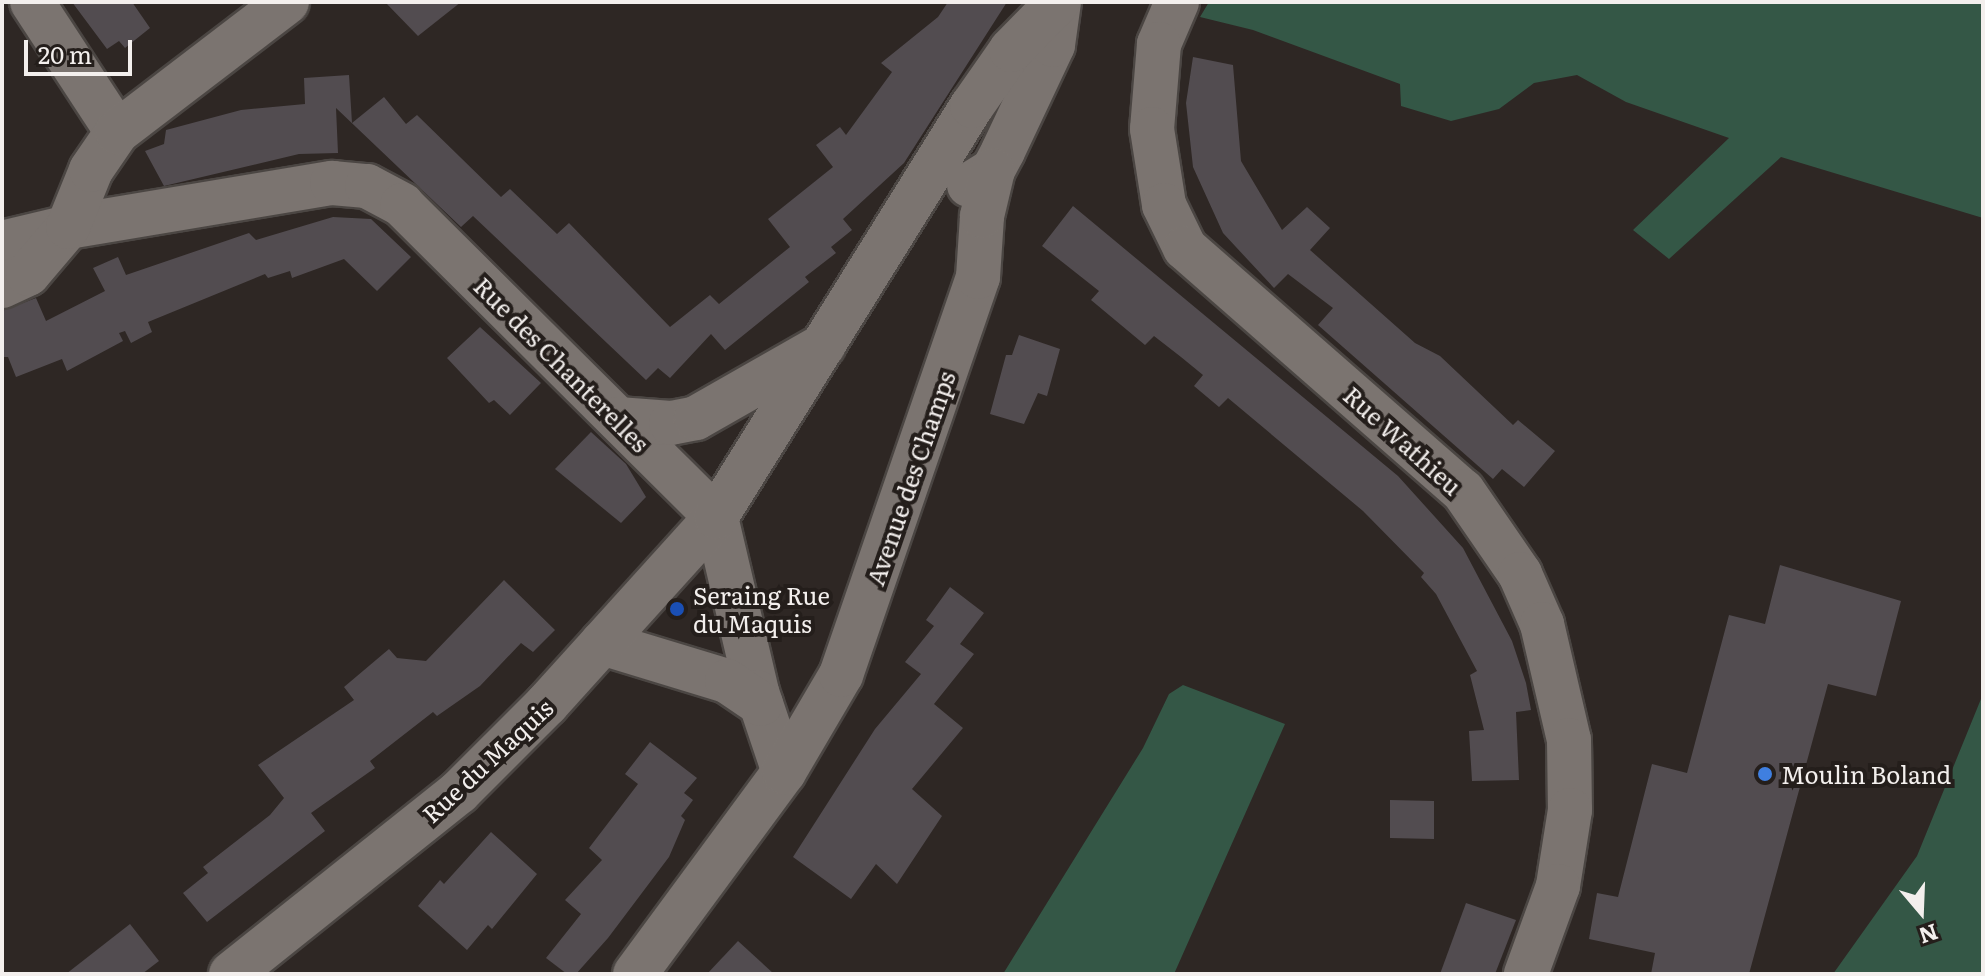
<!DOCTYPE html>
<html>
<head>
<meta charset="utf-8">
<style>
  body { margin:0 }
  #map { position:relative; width:1985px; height:976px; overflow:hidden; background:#2e2724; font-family:Literata,serif }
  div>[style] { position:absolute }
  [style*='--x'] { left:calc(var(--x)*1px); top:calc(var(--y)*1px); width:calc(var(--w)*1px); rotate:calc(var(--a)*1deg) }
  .green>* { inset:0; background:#345746 }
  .building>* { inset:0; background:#524c50 }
  .roads { filter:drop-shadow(2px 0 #4b4643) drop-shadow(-2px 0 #4b4643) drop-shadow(0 2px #4b4643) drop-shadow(0 -2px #4b4643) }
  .minor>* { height:44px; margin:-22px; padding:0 22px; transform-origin:22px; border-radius:22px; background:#7b7470 }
  .dots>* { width:22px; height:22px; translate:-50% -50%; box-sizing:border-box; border:4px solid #241e1b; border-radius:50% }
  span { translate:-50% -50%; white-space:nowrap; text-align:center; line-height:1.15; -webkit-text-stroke:8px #241e1b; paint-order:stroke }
  .street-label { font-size:24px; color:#f3efed }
  .poi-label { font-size:24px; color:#f3efed }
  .left { translate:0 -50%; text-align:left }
  .frame { position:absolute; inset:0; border:4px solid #f3efed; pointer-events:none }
  .north { position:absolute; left:1881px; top:872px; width:80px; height:80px; -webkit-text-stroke:6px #241e1b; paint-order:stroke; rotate:161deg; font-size:22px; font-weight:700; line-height:32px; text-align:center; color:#f3efed }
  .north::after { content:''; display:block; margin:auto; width:28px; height:36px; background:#f3efed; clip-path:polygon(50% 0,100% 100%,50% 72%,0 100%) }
  .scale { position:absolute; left:24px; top:40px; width:108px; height:36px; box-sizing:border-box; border:4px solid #f3efed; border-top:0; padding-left:10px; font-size:24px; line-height:28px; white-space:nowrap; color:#f3efed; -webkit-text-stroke:6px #241e1b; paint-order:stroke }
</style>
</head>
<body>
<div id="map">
  <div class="green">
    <i style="clip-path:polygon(1209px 2px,1983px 2px,1983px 218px,1781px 157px,1669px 259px,1633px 230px,1729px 138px,1626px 102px,1577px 75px,1534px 83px,1499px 109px,1451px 121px,1401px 106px,1400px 84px,1253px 30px,1200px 17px)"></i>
    <i style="clip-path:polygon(1183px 685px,1285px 724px,1174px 974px,1003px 974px,1143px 748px,1169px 694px)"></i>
    <i style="clip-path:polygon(1983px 694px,1983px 974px,1833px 974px,1917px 856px)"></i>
  </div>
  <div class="building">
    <i style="clip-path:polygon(72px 2px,132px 2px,150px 28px,125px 48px,119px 41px,107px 49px)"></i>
    <i style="clip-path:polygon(385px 2px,461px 2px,418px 36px)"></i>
    <i style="clip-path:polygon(948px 2px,1007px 2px,904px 163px,843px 219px,852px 230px,831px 247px,836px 253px,805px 277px,809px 282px,725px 350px,711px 334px,670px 378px,658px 368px,646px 380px,473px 216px,461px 227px,336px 108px,338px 153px,299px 154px,164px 186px,145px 151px,164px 144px,166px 130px,241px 110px,305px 104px,304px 78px,349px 75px,352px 123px,384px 97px,406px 124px,417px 115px,501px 197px,510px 189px,557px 234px,569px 223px,670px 327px,710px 295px,719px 304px,790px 247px,768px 219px,833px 167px,816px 145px,840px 127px,846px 135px,892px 72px,881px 63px,938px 17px)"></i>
    <i style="clip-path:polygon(1193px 57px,1233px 65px,1241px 161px,1282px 230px,1307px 207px,1330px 228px,1310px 250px,1415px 343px,1440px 356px,1513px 425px,1518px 420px,1555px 451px,1524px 487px,1502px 469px,1493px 479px,1318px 325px,1333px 308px,1288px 274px,1274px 288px,1223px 233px,1193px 167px,1186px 103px)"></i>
    <i style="clip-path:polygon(1073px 206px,1398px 476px,1463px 548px,1512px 641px,1526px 683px,1531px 710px,1516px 712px,1519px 780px,1472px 781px,1469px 731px,1484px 730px,1470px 675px,1477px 671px,1436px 594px,1421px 577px,1424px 573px,1363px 511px,1228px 398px,1219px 407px,1194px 386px,1203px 375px,1181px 357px,1154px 336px,1145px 345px,1091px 300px,1099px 291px,1042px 246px)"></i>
    <i style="clip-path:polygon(333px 217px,371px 219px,411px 257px,377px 291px,344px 259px,292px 278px,290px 271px,268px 278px,265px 274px,148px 322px,152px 332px,131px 343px,125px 331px,119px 333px,123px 341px,67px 371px,62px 359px,16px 377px,8px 357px,2px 357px,2px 311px,36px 298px,46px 321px,105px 291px,93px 268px,118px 257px,126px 275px,249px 233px,256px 240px)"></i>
    <i style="clip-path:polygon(480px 327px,541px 383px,510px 415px,494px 400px,489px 403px,447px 358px)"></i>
    <i style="clip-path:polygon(1019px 335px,1060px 349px,1047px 396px,1038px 393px,1024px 424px,990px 414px,1006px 355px,1012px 355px)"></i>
    <i style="clip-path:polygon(591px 432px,626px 464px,646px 497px,621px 523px,555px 469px)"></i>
    <i style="clip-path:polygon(1780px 565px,1901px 601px,1876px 696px,1828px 684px,1749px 974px,1651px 974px,1655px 953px,1589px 939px,1597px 893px,1618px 897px,1652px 764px,1687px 773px,1729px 615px,1765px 624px)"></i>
    <i style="clip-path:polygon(504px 580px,555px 630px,533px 652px,521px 643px,480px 686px,437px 716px,433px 712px,370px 761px,375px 768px,311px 813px,325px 831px,207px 922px,183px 893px,208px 873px,203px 867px,270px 815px,284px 798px,258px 765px,354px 700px,344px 687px,389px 649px,397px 658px,426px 661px)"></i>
    <i style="clip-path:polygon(950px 587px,984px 613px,960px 644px,974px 654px,934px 704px,963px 728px,912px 789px,942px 816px,897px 884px,876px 864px,851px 899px,793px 857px,875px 729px,921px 674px,905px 662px,934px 626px,926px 620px)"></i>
    <i style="clip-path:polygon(650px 742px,697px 778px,684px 793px,693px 800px,681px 816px,685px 820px,669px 857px,608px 938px,576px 974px,567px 974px,546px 958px,581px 914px,565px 900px,602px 860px,589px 848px,638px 784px,625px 774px)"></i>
    <i style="clip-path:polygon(1390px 800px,1434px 801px,1434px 839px,1390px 838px)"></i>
    <i style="clip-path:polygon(491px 832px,537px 874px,492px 929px,488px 925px,467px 950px,418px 906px,440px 880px,444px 884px)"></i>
    <i style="clip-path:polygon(1466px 903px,1516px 920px,1495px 974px,1440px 974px)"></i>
    <i style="clip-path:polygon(130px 924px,159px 961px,142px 974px,66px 974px)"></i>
    <i style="clip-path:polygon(738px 941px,774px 974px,707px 974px)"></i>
  </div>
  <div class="roads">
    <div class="minor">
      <i style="--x:32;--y:2;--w:155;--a:56.8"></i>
      <i style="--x:1177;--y:2;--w:46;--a:113.2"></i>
      <i style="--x:1159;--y:44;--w:85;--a:94.7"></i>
      <i style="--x:1152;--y:129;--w:77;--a:81"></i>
      <i style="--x:1164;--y:205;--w:48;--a:64"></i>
      <i style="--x:1185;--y:248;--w:369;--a:41.2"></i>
      <i style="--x:1463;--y:491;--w:101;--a:55.5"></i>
      <i style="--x:1520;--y:574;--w:55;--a:66.3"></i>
      <i style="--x:1542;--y:624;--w:119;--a:76.9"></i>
      <i style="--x:1569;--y:740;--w:70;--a:89.2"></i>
      <i style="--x:1570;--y:810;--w:77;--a:99"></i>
      <i style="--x:1558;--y:886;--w:94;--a:110"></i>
      <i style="--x:969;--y:185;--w:28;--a:-32"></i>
      <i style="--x:993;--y:170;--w:21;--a:-62"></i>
      <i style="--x:1003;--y:151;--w:117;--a:-64.7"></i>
      <i style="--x:1053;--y:45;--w:43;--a:-82.1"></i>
      <i style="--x:2;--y:243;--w:68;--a:-13.6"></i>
      <i style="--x:68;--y:227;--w:268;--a:-9.5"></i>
      <i style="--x:332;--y:183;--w:35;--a:5"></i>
      <i style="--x:367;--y:186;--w:40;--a:28"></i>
      <i style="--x:402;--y:205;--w:443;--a:44.8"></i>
      <i style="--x:2;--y:286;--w:29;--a:-25"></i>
      <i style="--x:28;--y:274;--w:62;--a:-49.6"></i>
      <i style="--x:68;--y:227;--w:61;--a:-68"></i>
      <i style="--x:91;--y:170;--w:46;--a:-55.6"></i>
      <i style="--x:117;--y:132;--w:214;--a:-37.4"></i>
      <i style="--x:618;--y:419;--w:53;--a:4.3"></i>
      <i style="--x:671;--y:423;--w:25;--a:-11"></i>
      <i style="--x:696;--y:418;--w:147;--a:-29.7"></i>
      <i style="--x:716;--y:517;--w:180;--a:76.8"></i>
      <i style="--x:757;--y:692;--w:84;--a:71.4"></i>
      <i style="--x:602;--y:643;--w:131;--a:16.9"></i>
      <i style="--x:727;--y:681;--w:41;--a:34.1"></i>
      <i style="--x:231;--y:974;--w:292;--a:-38.6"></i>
      <i style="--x:459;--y:792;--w:124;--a:-45"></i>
      <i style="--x:547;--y:704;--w:252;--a:-47.9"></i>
      <i style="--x:716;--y:517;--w:484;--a:-58.1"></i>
      <i style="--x:972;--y:106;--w:68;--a:-55.1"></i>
      <i style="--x:1011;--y:50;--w:67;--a:-45.6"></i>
      <i style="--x:635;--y:974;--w:251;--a:-53.6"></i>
      <i style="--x:784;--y:772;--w:113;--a:-59.6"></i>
      <i style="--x:841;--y:675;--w:421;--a:-71"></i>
      <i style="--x:978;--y:277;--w:61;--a:-86.2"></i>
      <i style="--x:982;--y:216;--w:47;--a:-76.6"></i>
    </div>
  </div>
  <div class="dots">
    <i style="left:677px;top:609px;background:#1a4fb4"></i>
    <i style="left:1765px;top:774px;background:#3f7fe0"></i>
  </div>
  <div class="street-label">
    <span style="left:562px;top:364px;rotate:45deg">Rue des Chanterelles</span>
    <span style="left:1403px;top:440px;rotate:42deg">Rue Wathieu</span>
    <span style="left:910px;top:478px;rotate:-71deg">Avenue des Champs</span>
    <span style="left:487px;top:760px;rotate:-43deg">Rue du Maquis</span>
  </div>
  <div class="poi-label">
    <span class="left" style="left:693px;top:609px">Seraing Rue<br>du Maquis</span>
    <span class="left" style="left:1781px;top:774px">Moulin Boland</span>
  </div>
  <div class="frame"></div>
  <div class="north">N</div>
  <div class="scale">20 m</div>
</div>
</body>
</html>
